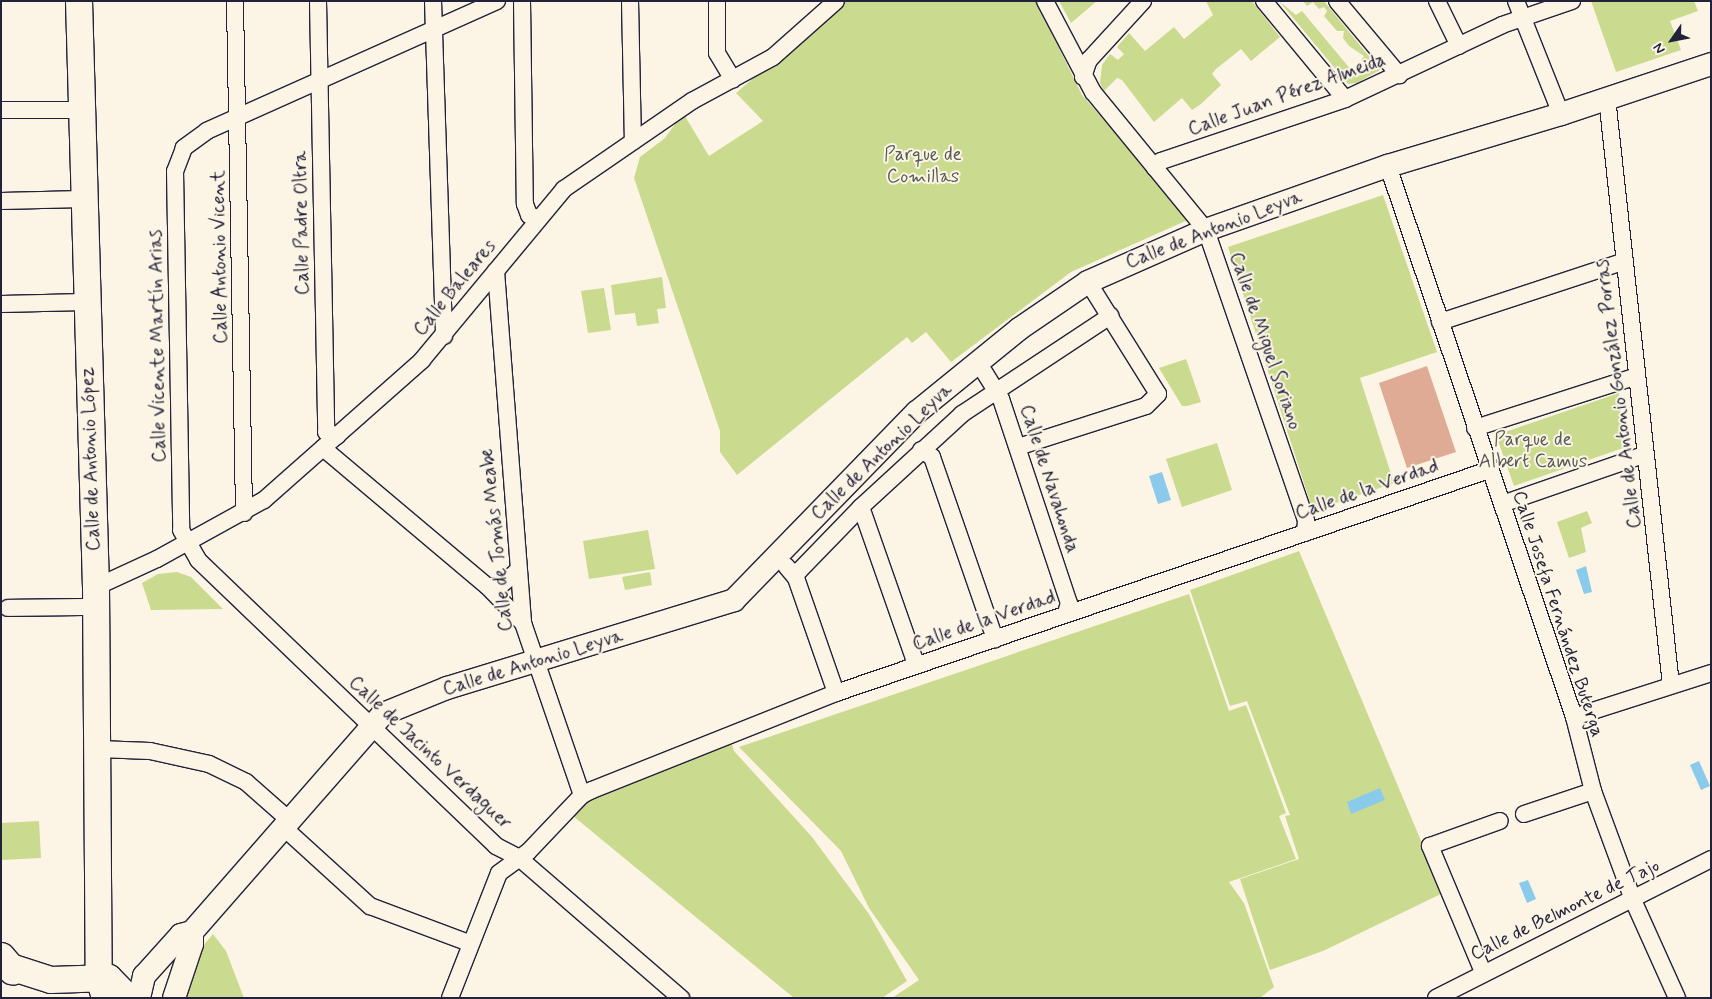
<!DOCTYPE html>
<html>
<head>
<meta charset="utf-8">
<style>
  body { margin:0 }
  #map { position:relative; width:1712px; height:999px; overflow:hidden; background:#fcf5e5; font-family:Mynerve,sans-serif }
  div>[style] { position:absolute }
  [style*='--x'] { left:calc(var(--x)*1px); top:calc(var(--y)*1px); width:calc(var(--w)*1px); rotate:calc(var(--a)*1deg) }
  .green>* { inset:0; background:#cadb8f }
  .water>* { inset:0; background:#8acbeb }
  .building>* { inset:0; background:#e0ab94 }
  .roads { filter:drop-shadow(1px 0 #22223b) drop-shadow(-1px 0 #22223b) drop-shadow(0 1px #22223b) drop-shadow(0 -1px #22223b) }
  .street>* { height:16px; margin:-8px; padding:0 8px; transform-origin:8px; border-radius:8px; background:#fcf5e5 }
  .secondary>* { height:22px; margin:-11px; padding:0 11px; transform-origin:11px; border-radius:11px; background:#fcf5e5 }
  .primary>* { height:26px; margin:-13px; padding:0 13px; transform-origin:13px; border-radius:13px; background:#fcf5e5 }
  .highway>* { height:28px; margin:-14px; padding:0 14px; transform-origin:14px; border-radius:14px; background:#fcf5e5 }
  span { translate:-50% -50%; white-space:nowrap; text-align:center; line-height:1.15; -webkit-text-stroke:4px #fcf5e5; paint-order:stroke }
  .street-label { font-size:19px; color:#22223b }
  .park-label { font-size:19px; color:#545a54 }
  .frame { position:absolute; inset:0; border:2px solid #22223b; pointer-events:none }
  .north { position:absolute; left:1647px; top:15px; width:50px; height:50px; -webkit-text-stroke:4px #fcf5e5; paint-order:stroke; rotate:237deg; font-size:14px; font-weight:700; line-height:20px; text-align:center; color:#22223b }
  .north::after { content:''; display:block; margin:auto; width:18px; height:22px; background:#22223b; clip-path:polygon(50% 0,100% 100%,50% 72%,0 100%) }
</style>
</head>
<body>
<div id="map">
  <div class="green">
    <i style="clip-path:polygon(845px 1px,1036px 1px,1082px 95px,1190px 219px,1071px 272px,951px 362px,926px 332px,912px 343px,907px 337px,737px 475px,720px 452px,720px 431px,634px 178px,640px 157px,665px 138px,683px 113px,709px 156px,763px 121px,736px 93px)"></i>
    <i style="clip-path:polygon(1059px 1px,1097px 1px,1071px 23px)"></i>
    <i style="clip-path:polygon(1206px 1px,1252px 1px,1280px 37px,1251px 61px,1241px 49px,1216px 69px,1212px 74px,1221px 85px,1201px 104px,1192px 110px,1182px 98px,1154px 122px,1122px 80px,1117px 78px,1104px 91px,1100px 83px,1102px 65px,1110px 54px,1118px 60px,1124px 54px,1117px 47px,1129px 33px,1145px 51px,1174px 27px,1184px 39px,1213px 15px)"></i>
    <i style="clip-path:polygon(1279px 1px,1296px 15px,1302px 11px,1357px 77px,1368px 69px,1361px 60px,1364px 56px,1349px 46px,1343px 38px,1344px 31px,1337px 31px,1324px 16px,1327px 11px,1324px 7px,1319px 9px,1313px 2px,1307px 6px,1303px 1px,1324px 1px,1380px 70px,1357px 83px,1348px 84px)"></i>
    <i style="clip-path:polygon(1591px 1px,1694px 1px,1698px 11px,1670px 21px,1681px 50px,1616px 72px)"></i>
    <i style="clip-path:polygon(1383px 195px,1437px 352px,1360px 378px,1394px 483px,1313px 511px,1228px 247px)"></i>
    <i style="clip-path:polygon(662px 277px,666px 308px,657px 309px,659px 323px,637px 326px,635px 313px,615px 315px,611px 285px)"></i>
    <i style="clip-path:polygon(604px 288px,611px 330px,588px 333px,581px 291px)"></i>
    <i style="clip-path:polygon(1186px 359px,1201px 402px,1187px 406px,1182px 406px,1159px 368px)"></i>
    <i style="clip-path:polygon(1619px 393px,1623px 448px,1514px 486px,1496px 435px)"></i>
    <i style="clip-path:polygon(1217px 443px,1232px 490px,1182px 507px,1166px 459px)"></i>
    <i style="clip-path:polygon(1587px 511px,1592px 523px,1581px 528px,1586px 552px,1569px 558px,1557px 522px)"></i>
    <i style="clip-path:polygon(648px 530px,655px 569px,589px 579px,583px 541px)"></i>
    <i style="clip-path:polygon(1299px 551px,1443px 893px,1323px 951px,1270px 970px,1240px 879px,1299px 859px,1285px 816px,1290px 815px,1247px 701px,1230px 706px,1190px 590px)"></i>
    <i style="clip-path:polygon(177px 572px,191px 577px,223px 609px,151px 610px,142px 583px,158px 574px)"></i>
    <i style="clip-path:polygon(650px 572px,652px 585px,625px 590px,622px 577px)"></i>
    <i style="clip-path:polygon(1189px 594px,1229px 711px,1246px 705px,1286px 813px,1279px 816px,1296px 859px,1229px 882px,1244px 903px,1274px 987px,1260px 998px,892px 998px,919px 980px,869px 908px,841px 851px,739px 747px)"></i>
    <i style="clip-path:polygon(729px 735px,734px 751px,812px 837px,869px 914px,907px 981px,882px 998px,794px 998px,567px 811px,582px 795px)"></i>
    <i style="clip-path:polygon(39px 821px,41px 858px,1px 860px,1px 823px)"></i>
    <i style="clip-path:polygon(213px 934px,226px 951px,244px 998px,183px 998px,191px 960px)"></i>
  </div>
  <div class="water">
    <i style="clip-path:polygon(1162px 472px,1171px 500px,1158px 504px,1149px 476px)"></i>
    <i style="clip-path:polygon(1586px 566px,1592px 592px,1584px 594px,1576px 570px)"></i>
    <i style="clip-path:polygon(1699px 761px,1710px 786px,1701px 790px,1690px 765px)"></i>
    <i style="clip-path:polygon(1380px 788px,1385px 800px,1351px 814px,1347px 802px)"></i>
    <i style="clip-path:polygon(1528px 880px,1536px 899px,1527px 903px,1519px 883px)"></i>
  </div>
  <div class="building">
    <i style="clip-path:polygon(1427px 366px,1456px 452px,1407px 468px,1379px 383px)"></i>
  </div>
  <div class="roads">
    <div class="street">
      <i style="--x:235;--y:1;--w:512;--a:88.99"></i>
      <i style="--x:318;--y:1;--w:431;--a:88.9"></i>
      <i style="--x:326;--y:432;--w:12;--a:20"></i>
      <i style="--x:433;--y:1;--w:335;--a:88.1"></i>
      <i style="--x:497;--y:1;--w:318;--a:155.9"></i>
      <i style="--x:207;--y:131;--w:29;--a:144"></i>
      <i style="--x:184;--y:148;--w:25;--a:111"></i>
      <i style="--x:175;--y:171;--w:359;--a:89"></i>
      <i style="--x:181;--y:530;--w:34;--a:60"></i>
      <i style="--x:198;--y:560;--w:413;--a:43.8"></i>
      <i style="--x:496;--y:846;--w:25;--a:27"></i>
      <i style="--x:518;--y:857;--w:216;--a:40.9"></i>
      <i style="--x:522;--y:1;--w:203;--a:89.2"></i>
      <i style="--x:525;--y:204;--w:12;--a:70"></i>
      <i style="--x:529;--y:215;--w:9;--a:21"></i>
      <i style="--x:630;--y:1;--w:140;--a:88.8"></i>
      <i style="--x:717;--y:1;--w:52;--a:90"></i>
      <i style="--x:717;--y:53;--w:31;--a:59"></i>
      <i style="--x:1045;--y:1;--w:103;--a:62.2"></i>
      <i style="--x:1093;--y:92;--w:178;--a:50.7"></i>
      <i style="--x:1206;--y:230;--w:308;--a:71"></i>
      <i style="--x:1306;--y:521;--w:12;--a:95"></i>
      <i style="--x:1264;--y:1;--w:127;--a:50.4"></i>
      <i style="--x:1337;--y:1;--w:97;--a:50"></i>
      <i style="--x:1437;--y:1;--w:50;--a:63.9"></i>
      <i style="--x:1516;--y:1;--w:122;--a:68.3"></i>
      <i style="--x:1083;--y:77;--w:18;--a:-71"></i>
      <i style="--x:1089;--y:60;--w:80;--a:-47.5"></i>
      <i style="--x:1607;--y:98;--w:590;--a:83.78"></i>
      <i style="--x:1;--y:110;--w:81;--a:0"></i>
      <i style="--x:1388;--y:166;--w:582;--a:71.35"></i>
      <i style="--x:1574;--y:717;--w:76;--a:75.6"></i>
      <i style="--x:1593;--y:791;--w:116;--a:69.8"></i>
      <i style="--x:1633;--y:900;--w:107;--a:65.8"></i>
      <i style="--x:1155;--y:168;--w:9;--a:-49"></i>
      <i style="--x:1161;--y:161;--w:194;--a:-18.6"></i>
      <i style="--x:1345;--y:99;--w:174;--a:-25.2"></i>
      <i style="--x:1502;--y:25;--w:74;--a:-18.9"></i>
      <i style="--x:1;--y:201;--w:82;--a:-1.4"></i>
      <i style="--x:496;--y:271;--w:353;--a:85.6"></i>
      <i style="--x:523;--y:623;--w:182;--a:71.1"></i>
      <i style="--x:1;--y:304;--w:84;--a:-1.4"></i>
      <i style="--x:1440;--y:322;--w:193;--a:-18.2"></i>
      <i style="--x:978;--y:362;--w:44;--a:58.1"></i>
      <i style="--x:1001;--y:399;--w:215;--a:71.6"></i>
      <i style="--x:1069;--y:603;--w:10;--a:107"></i>
      <i style="--x:1475;--y:428;--w:170;--a:-17.8"></i>
      <i style="--x:1018;--y:447;--w:134;--a:-17.8"></i>
      <i style="--x:1146;--y:406;--w:17;--a:-45"></i>
      <i style="--x:1158;--y:394;--w:132;--a:-122"></i>
      <i style="--x:323;--y:448;--w:214;--a:40.1"></i>
      <i style="--x:487;--y:586;--w:13;--a:0"></i>
      <i style="--x:500;--y:586;--w:23;--a:-41"></i>
      <i style="--x:921;--y:450;--w:13;--a:32"></i>
      <i style="--x:932;--y:457;--w:193;--a:70.9"></i>
      <i style="--x:1502;--y:504;--w:152;--a:-19.1"></i>
      <i style="--x:861;--y:507;--w:160;--a:70.7"></i>
      <i style="--x:914;--y:658;--w:8;--a:97"></i>
      <i style="--x:786;--y:566;--w:16;--a:50"></i>
      <i style="--x:796;--y:578;--w:122;--a:70.8"></i>
      <i style="--x:793;--y:572;--w:6;--a:-9"></i>
      <i style="--x:799;--y:571;--w:89;--a:-45.9"></i>
      <i style="--x:861;--y:507;--w:137;--a:-42.6"></i>
      <i style="--x:962;--y:414;--w:178;--a:-33.5"></i>
      <i style="--x:487;--y:586;--w:52;--a:45.8"></i>
      <i style="--x:96;--y:587;--w:67;--a:-24.7"></i>
      <i style="--x:157;--y:559;--w:122;--a:-28.9"></i>
      <i style="--x:264;--y:500;--w:211;--a:-41.5"></i>
      <i style="--x:422;--y:360;--w:222;--a:-50.3"></i>
      <i style="--x:564;--y:189;--w:155;--a:-34.5"></i>
      <i style="--x:692;--y:101;--w:92;--a:-28.5"></i>
      <i style="--x:773;--y:57;--w:84;--a:-41.6"></i>
      <i style="--x:8;--y:608;--w:88;--a:-0.7"></i>
      <i style="--x:1574;--y:717;--w:144;--a:-17.8"></i>
      <i style="--x:98;--y:749;--w:52;--a:2.2"></i>
      <i style="--x:150;--y:751;--w:60;--a:12.4"></i>
      <i style="--x:209;--y:764;--w:41;--a:25.9"></i>
      <i style="--x:246;--y:782;--w:56;--a:41.4"></i>
      <i style="--x:1524;--y:814;--w:73;--a:-18.4"></i>
      <i style="--x:282;--y:826;--w:119;--a:42.3"></i>
      <i style="--x:370;--y:906;--w:106;--a:20.5"></i>
      <i style="--x:1483;--y:972;--w:137;--a:-112.8"></i>
      <i style="--x:1430;--y:846;--w:74;--a:-19.7"></i>
      <i style="--x:450;--y:998;--w:134;--a:-68.6"></i>
      <i style="--x:499;--y:873;--w:36;--a:-36"></i>
      <i style="--x:528;--y:852;--w:79;--a:-46.5"></i>
      <i style="--x:582;--y:795;--w:11;--a:-27"></i>
      <i style="--x:592;--y:790;--w:263;--a:-21.7"></i>
      <i style="--x:836;--y:693;--w:690;--a:-18.86"></i>
      <i style="--x:1436;--y:998;--w:308;--a:-26.8"></i>
    </div>
    <div class="secondary">
      <i style="--x:139;--y:998;--w:23;--a:-77"></i>
      <i style="--x:144;--y:976;--w:55;--a:-47.9"></i>
      <i style="--x:181;--y:935;--w:11;--a:-15"></i>
      <i style="--x:192;--y:932;--w:290;--a:-48.8"></i>
      <i style="--x:383;--y:714;--w:69;--a:-22.1"></i>
      <i style="--x:447;--y:688;--w:300;--a:-17"></i>
      <i style="--x:734;--y:600;--w:262;--a:-45.8"></i>
      <i style="--x:917;--y:412;--w:132;--a:-39.1"></i>
      <i style="--x:1019;--y:329;--w:83;--a:-34.3"></i>
      <i style="--x:1088;--y:282;--w:129;--a:-23.8"></i>
      <i style="--x:1206;--y:230;--w:193;--a:-19.4"></i>
      <i style="--x:1388;--y:166;--w:181;--a:-16.7"></i>
      <i style="--x:1561;--y:114;--w:158;--a:-18.4"></i>
      <i style="--x:174;--y:998;--w:57;--a:-71.6"></i>
      <i style="--x:192;--y:944;--w:12;--a:-90"></i>
    </div>
    <div class="primary">
      <i style="--x:79;--y:1;--w:586;--a:88.34"></i>
      <i style="--x:96;--y:587;--w:391;--a:89.6"></i>
      <i style="--x:99;--y:978;--w:21;--a:73"></i>
      <i style="--x:1;--y:964;--w:52;--a:17.7"></i>
      <i style="--x:51;--y:980;--w:58;--a:-2"></i>
      <i style="--x:109;--y:978;--w:28;--a:46"></i>
    </div>
    <div class="highway">
      <i style="--x:1;--y:957;--w:18;--a:49"></i>
    </div>
  </div>
  <div class="street-label">
    <span style="left:1287px;top:95px;rotate:-20deg">Calle Juan Pérez Almeida</span>
    <span style="left:302px;top:223px;rotate:-91deg">Calle Padre Oltra</span>
    <span style="left:1214px;top:230px;rotate:-21deg">Calle de Antonio Leyva</span>
    <span style="left:220px;top:257px;rotate:-91deg">Calle Antonio Vicent</span>
    <span style="left:455px;top:288px;rotate:-51deg">Calle Baleares</span>
    <span style="left:1265px;top:341px;rotate:71deg">Calle de Miguel Soriano</span>
    <span style="left:158px;top:346px;rotate:-91deg">Calle Vicente Martín Arias</span>
    <span style="left:1619px;top:394px;rotate:-97deg">Calle de Antonio González Porras</span>
    <span style="left:882px;top:452px;rotate:-44deg">Calle de Antonio Leyva</span>
    <span style="left:91px;top:459px;rotate:-92deg">Calle de Antonio López</span>
    <span style="left:1049px;top:479px;rotate:72deg">Calle de Navahonda</span>
    <span style="left:1367px;top:490px;rotate:-19deg">Calle de la Verdad</span>
    <span style="left:497px;top:540px;rotate:-96deg">Calle de Tomás Meabe</span>
    <span style="left:1558px;top:614px;rotate:72deg">Calle Josefa Fernández Buterga</span>
    <span style="left:984px;top:621px;rotate:-19deg">Calle de la Verdad</span>
    <span style="left:533px;top:663px;rotate:-17deg">Calle de Antonio Leyva</span>
    <span style="left:430px;top:753px;rotate:43deg">Calle de Jacinto Verdaguer</span>
    <span style="left:1565px;top:910px;rotate:-26deg">Calle de Belmonte de Tajo</span>
  </div>
  <div class="park-label">
    <span style="left:923px;top:166px">Parque de<br>Comillas</span>
    <span style="left:1533px;top:451px">Parque de<br>Albert Camus</span>
  </div>
  <div class="frame"></div>
  <div class="north">N</div>
</div>
</body>
</html>
